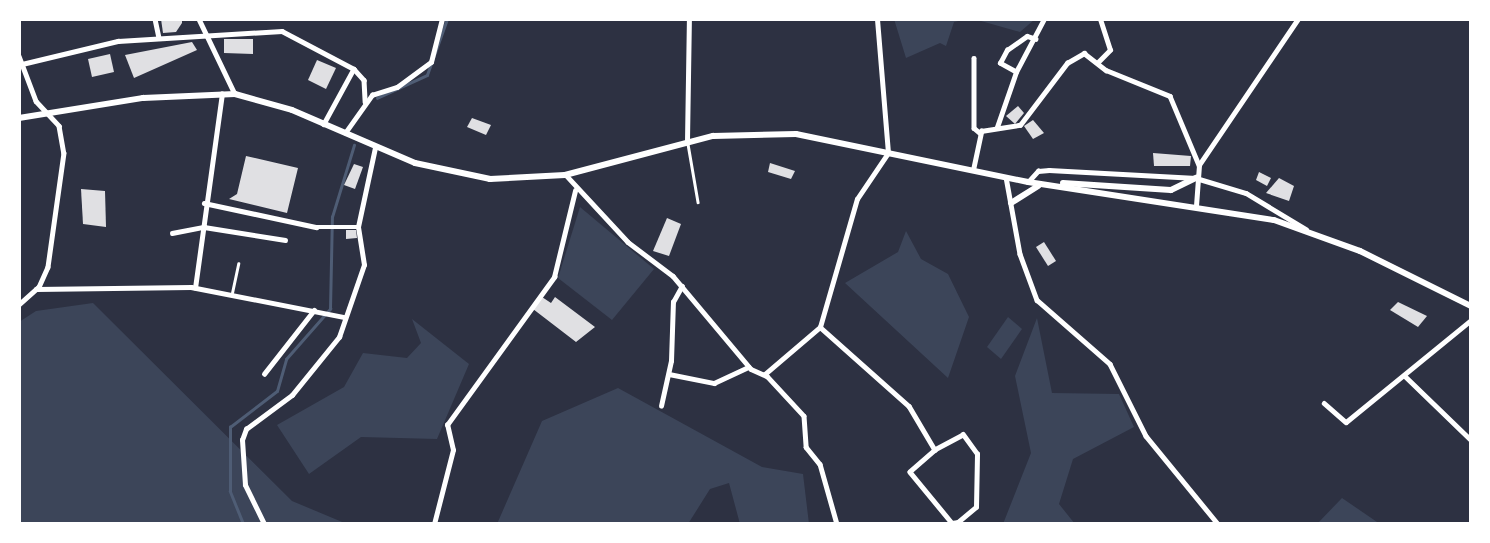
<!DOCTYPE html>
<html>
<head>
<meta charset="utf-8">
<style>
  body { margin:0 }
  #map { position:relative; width:1490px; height:543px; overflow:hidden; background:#2d3142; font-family:"Space Grotesk",sans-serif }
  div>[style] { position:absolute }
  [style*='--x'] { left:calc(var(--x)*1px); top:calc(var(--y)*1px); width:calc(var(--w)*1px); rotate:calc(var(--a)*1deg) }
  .green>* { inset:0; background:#3c4559 }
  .stream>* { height:2.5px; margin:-1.25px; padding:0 1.25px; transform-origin:1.25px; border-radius:1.25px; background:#4f5d75 }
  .building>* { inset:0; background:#e0e0e3 }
  .service>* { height:2.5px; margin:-1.25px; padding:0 1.25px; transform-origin:1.25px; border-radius:1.25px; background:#fff }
  .minor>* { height:4.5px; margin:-2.25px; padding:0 2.25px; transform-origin:2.25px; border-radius:2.25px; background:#fff }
  .secondary>* { height:6px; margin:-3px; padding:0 3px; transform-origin:3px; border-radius:3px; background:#fff }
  span { translate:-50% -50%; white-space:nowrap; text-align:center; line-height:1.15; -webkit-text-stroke:5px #fff; paint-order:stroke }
  .frame { position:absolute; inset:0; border:21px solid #fff; pointer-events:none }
</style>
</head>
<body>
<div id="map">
  <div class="green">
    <i style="clip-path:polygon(894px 19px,967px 19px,954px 22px,946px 46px,940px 43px,906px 58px)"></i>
    <i style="clip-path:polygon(974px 19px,1035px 19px,1020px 32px)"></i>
    <i style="clip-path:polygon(580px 207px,654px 269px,612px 320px,558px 278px)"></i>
    <i style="clip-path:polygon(906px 231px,921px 259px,948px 274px,969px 317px,948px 378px,845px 283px,898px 252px)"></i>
    <i style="clip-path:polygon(93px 303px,292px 501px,347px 524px,19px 524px,19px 322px,36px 311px)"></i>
    <i style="clip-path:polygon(1008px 317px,1022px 329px,1001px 359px,987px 347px)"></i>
    <i style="clip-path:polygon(1037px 318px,1052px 393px,1119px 394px,1134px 427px,1073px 459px,1059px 504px,1075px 524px,1003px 524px,1031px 453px,1015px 376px)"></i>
    <i style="clip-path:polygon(412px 319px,469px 364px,437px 439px,361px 437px,309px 474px,277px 425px,344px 387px,363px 353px,407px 358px,421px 343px)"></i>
    <i style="clip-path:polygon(618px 388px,762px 467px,803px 474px,809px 524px,740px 524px,729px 483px,710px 489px,688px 524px,497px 524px,542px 421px)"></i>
    <i style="clip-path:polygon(1342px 498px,1380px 524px,1317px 524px)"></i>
  </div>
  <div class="stream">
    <i style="--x:377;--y:98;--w:55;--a:-24.7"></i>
    <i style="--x:427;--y:75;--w:59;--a:-70.3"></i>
    <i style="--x:243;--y:524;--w:35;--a:-112"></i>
    <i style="--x:230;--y:491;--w:64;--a:-90"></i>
    <i style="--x:230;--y:427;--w:59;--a:-37.5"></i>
    <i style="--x:277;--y:391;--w:33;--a:-74"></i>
    <i style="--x:286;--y:359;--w:67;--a:-48.7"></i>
    <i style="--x:330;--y:309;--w:92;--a:-88.8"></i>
    <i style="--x:332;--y:217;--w:75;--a:-73"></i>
  </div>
  <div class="building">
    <i style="clip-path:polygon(161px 19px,182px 19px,182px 23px,176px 32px,163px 33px)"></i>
    <i style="clip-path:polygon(224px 39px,253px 39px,253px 54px,224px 53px)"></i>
    <i style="clip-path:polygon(192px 42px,197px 50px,134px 78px,125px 55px)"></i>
    <i style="clip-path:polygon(110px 54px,114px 72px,92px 77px,88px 59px)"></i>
    <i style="clip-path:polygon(317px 60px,336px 68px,326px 89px,308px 80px)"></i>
    <i style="clip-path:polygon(1018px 106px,1024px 113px,1015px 124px,1006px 116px)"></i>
    <i style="clip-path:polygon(472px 118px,491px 125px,486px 135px,467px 127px)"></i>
    <i style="clip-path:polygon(1033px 120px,1044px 133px,1033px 139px,1024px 126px)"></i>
    <i style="clip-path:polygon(1153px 153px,1191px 156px,1190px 166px,1154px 166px)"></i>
    <i style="clip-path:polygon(246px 156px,298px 168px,287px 213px,229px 199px,237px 194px)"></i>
    <i style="clip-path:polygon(770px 163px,795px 171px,791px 179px,768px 172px)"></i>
    <i style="clip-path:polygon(354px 164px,363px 167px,355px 189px,344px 185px)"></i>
    <i style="clip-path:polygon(1259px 172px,1271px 178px,1267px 186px,1256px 180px)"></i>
    <i style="clip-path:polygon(1279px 178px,1294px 186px,1289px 201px,1266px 193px)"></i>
    <i style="clip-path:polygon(81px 189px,105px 191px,106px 227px,83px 224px)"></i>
    <i style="clip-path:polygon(667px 218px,681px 224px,669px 256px,653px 251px)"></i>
    <i style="clip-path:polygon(346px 230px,356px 230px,357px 238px,346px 239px)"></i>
    <i style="clip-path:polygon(1044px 242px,1056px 261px,1048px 266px,1036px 247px)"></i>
    <i style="clip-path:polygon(542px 297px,551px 303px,555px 297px,595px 327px,576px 342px,533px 309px)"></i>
    <i style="clip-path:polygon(1398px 302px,1427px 316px,1418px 327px,1390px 310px)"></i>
  </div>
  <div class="service">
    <i style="--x:688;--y:144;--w:59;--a:80.2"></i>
    <i style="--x:232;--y:293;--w:30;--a:-78"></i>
  </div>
  <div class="minor">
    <i style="--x:155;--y:19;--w:19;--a:78"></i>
    <i style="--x:199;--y:19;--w:83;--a:64.4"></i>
    <i style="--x:19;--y:56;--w:48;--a:69.3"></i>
    <i style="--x:36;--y:101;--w:34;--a:47"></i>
    <i style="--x:59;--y:126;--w:27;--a:80"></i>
    <i style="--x:64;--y:153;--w:115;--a:98"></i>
    <i style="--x:48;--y:267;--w:22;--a:114"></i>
    <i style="--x:39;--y:287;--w:27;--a:138"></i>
    <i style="--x:974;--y:58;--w:70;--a:90"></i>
    <i style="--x:974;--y:128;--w:8;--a:40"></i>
    <i style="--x:1098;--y:62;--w:17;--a:-45"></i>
    <i style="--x:1110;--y:50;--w:33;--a:-108"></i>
    <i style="--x:22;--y:64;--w:99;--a:-13.5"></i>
    <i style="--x:118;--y:41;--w:164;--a:-3.5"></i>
    <i style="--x:282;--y:31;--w:81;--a:27.8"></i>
    <i style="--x:354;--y:69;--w:63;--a:118.6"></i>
    <i style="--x:354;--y:69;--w:15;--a:48"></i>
    <i style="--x:364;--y:80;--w:22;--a:87"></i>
    <i style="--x:1016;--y:72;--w:18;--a:-151"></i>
    <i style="--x:1000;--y:63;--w:15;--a:-62"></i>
    <i style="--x:1007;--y:50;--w:24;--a:-35"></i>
    <i style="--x:1027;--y:36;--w:9;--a:18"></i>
    <i style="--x:997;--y:127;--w:58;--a:-70.9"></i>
    <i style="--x:1016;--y:72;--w:60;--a:-62.2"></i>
    <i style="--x:345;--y:133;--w:47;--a:-54.6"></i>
    <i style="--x:372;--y:95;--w:26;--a:-18"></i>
    <i style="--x:397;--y:87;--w:42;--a:-36.3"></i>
    <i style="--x:431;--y:62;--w:44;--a:-75.7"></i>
    <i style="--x:687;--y:141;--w:122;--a:-89.1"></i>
    <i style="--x:973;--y:170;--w:40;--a:-78"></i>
    <i style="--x:981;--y:131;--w:39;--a:-9"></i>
    <i style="--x:1020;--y:125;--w:78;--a:-52.8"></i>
    <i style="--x:1067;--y:63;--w:20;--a:-30"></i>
    <i style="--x:1084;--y:53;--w:28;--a:38"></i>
    <i style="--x:1106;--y:70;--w:69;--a:22.1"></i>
    <i style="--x:1170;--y:96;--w:75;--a:67.2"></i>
    <i style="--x:566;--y:175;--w:91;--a:47.2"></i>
    <i style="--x:628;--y:242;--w:56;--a:37.1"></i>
    <i style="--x:673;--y:276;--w:121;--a:50"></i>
    <i style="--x:751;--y:369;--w:17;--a:24"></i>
    <i style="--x:767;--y:376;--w:54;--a:47.2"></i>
    <i style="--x:804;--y:416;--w:31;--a:86"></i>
    <i style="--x:806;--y:447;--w:22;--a:51"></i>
    <i style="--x:820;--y:464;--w:62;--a:74.2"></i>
    <i style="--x:1006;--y:177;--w:78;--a:79.7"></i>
    <i style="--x:1020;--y:254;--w:49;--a:69.7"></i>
    <i style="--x:1037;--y:300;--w:97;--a:41.2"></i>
    <i style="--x:1110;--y:364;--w:80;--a:63.4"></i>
    <i style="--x:1146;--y:436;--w:114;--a:50.7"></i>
    <i style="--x:1028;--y:182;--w:15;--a:-48"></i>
    <i style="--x:1038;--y:171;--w:11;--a:-5"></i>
    <i style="--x:1049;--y:170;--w:147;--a:3.1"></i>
    <i style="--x:1196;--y:178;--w:52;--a:16.7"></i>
    <i style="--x:1246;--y:193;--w:70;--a:31"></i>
    <i style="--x:204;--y:203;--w:115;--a:12.1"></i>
    <i style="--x:316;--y:227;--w:42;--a:0"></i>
    <i style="--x:1196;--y:206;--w:41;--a:-85.8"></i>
    <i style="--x:1199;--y:165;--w:176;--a:-55.9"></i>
    <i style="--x:172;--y:233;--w:33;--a:-11"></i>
    <i style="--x:204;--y:227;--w:82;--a:9.1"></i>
    <i style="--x:195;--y:288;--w:196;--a:-82.1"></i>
    <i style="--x:36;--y:289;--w:155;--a:-0.7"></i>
    <i style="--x:191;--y:287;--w:156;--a:11.1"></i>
    <i style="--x:820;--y:327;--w:119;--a:41.6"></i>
    <i style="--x:909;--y:406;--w:51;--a:59.4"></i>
    <i style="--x:935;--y:450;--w:33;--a:139"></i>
    <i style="--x:910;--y:472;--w:66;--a:50.5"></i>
    <i style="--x:952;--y:523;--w:6;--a:-9"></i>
    <i style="--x:958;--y:522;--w:23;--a:-40"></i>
    <i style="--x:976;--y:507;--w:53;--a:-88.9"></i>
    <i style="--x:977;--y:454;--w:24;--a:-126"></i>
    <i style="--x:963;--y:435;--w:32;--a:152"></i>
    <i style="--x:264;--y:374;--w:81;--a:-52"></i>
    <i style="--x:669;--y:374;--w:46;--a:11.3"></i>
    <i style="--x:714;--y:383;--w:38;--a:-25"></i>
    <i style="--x:765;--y:374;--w:72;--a:-40.5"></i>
    <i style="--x:820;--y:327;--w:133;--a:-73.9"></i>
    <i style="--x:857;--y:199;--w:55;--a:-56"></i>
    <i style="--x:888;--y:153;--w:134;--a:-94.7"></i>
    <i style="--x:1405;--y:376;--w:92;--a:44.1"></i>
    <i style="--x:1324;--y:403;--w:29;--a:41"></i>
    <i style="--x:1346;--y:422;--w:161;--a:-39.2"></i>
    <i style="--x:661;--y:406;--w:46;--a:-77.5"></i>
    <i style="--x:671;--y:361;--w:59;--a:-88.1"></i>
    <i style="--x:673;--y:302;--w:18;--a:-61"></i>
    <i style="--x:264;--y:524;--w:43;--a:-116"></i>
    <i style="--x:245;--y:485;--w:45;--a:-93.8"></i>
    <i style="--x:242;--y:440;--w:12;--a:-70"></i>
    <i style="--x:246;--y:429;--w:57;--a:-36.5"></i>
    <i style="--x:292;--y:395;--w:75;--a:-51"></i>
    <i style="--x:339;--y:337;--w:76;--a:-70.9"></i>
    <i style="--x:364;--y:265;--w:38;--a:-99"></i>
    <i style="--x:358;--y:227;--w:81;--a:-77.9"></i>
    <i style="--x:434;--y:524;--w:76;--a:-75.6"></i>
    <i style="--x:453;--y:450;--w:26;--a:-103"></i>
    <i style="--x:447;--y:425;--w:183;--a:-54.1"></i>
    <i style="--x:554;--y:277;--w:89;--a:-76.3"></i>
  </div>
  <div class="secondary">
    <i style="--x:19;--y:118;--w:126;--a:-9.2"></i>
    <i style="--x:143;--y:98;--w:92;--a:-2.5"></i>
    <i style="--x:235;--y:94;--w:59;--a:15.7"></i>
    <i style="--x:292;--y:110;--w:134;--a:23.3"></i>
    <i style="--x:415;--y:163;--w:77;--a:12"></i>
    <i style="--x:490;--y:179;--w:75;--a:-3.1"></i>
    <i style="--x:565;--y:175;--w:153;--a:-14.8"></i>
    <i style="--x:713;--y:136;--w:83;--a:-1.4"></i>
    <i style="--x:796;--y:134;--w:237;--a:11.7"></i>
    <i style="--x:1028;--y:182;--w:249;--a:8.8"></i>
    <i style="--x:1274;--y:220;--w:91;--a:19.8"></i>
    <i style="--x:1360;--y:251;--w:124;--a:26.4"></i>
    <i style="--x:1063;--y:183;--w:108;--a:3.7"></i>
    <i style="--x:1171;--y:190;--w:28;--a:-26"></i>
    <i style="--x:1011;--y:203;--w:32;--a:-32"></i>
  </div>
  <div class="frame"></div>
</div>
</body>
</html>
